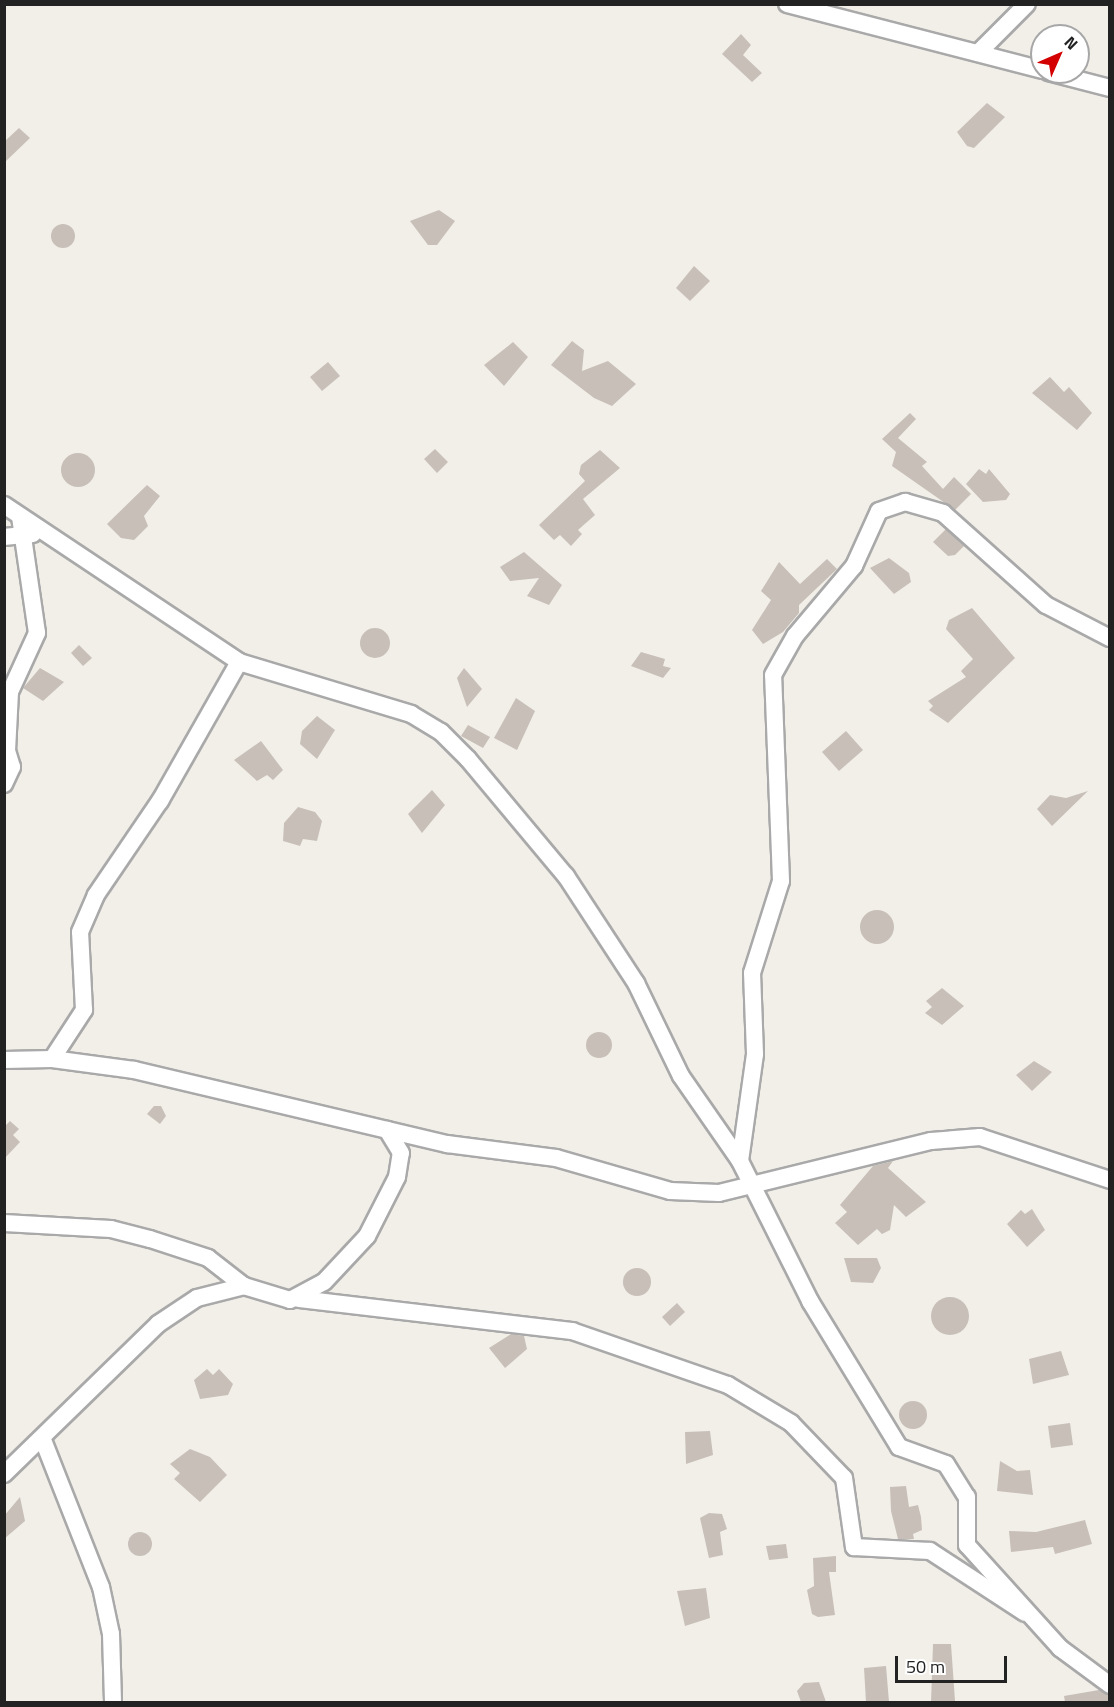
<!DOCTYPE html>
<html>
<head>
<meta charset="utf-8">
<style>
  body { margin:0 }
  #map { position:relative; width:1114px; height:1707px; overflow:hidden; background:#f2efe9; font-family:"Titillium Web",sans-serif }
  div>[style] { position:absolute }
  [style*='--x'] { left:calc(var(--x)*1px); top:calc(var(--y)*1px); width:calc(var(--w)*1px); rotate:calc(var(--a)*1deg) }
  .building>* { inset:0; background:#c7bfb8 }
  .round { border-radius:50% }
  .roads { filter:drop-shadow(2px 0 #a9a9a9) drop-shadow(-2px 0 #a9a9a9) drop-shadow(0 2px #a9a9a9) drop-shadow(0 -2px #a9a9a9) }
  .street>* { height:16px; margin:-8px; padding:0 8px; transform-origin:8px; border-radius:8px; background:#fff }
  span { translate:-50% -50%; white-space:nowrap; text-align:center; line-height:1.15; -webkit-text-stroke:6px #fff; paint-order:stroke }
  .frame { position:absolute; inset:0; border:6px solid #222; pointer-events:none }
  .north { position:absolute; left:1030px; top:24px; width:60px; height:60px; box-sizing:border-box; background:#fff; border:2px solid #a7a7a7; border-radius:50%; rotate:45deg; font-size:16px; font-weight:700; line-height:24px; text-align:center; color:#222 }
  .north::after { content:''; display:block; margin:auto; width:21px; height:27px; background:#d40000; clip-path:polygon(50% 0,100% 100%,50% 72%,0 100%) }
  .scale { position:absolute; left:895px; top:1656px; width:112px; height:27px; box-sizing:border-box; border:3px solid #222; border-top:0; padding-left:8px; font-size:18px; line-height:21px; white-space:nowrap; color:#222; -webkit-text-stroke:4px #fff; paint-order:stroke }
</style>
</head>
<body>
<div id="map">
  <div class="building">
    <i style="clip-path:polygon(741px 34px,751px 45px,743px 55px,762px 73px,752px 82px,722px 54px)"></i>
    <i style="clip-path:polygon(987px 103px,1005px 117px,974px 148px,967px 146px,957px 132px)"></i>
    <i style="clip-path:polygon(19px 128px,30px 138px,4px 163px,4px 142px)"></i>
    <i style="clip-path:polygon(439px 210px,455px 221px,437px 245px,428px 245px,410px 221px)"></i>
    <i class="round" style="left:51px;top:224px;width:24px;height:24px"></i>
    <i style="clip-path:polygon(694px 266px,710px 281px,690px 301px,676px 288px)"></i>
    <i style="clip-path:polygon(572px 341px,584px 350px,582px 371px,608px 361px,636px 384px,612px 406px,594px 398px,551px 365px)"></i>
    <i style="clip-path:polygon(513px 342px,528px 357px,504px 386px,484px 365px)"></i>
    <i style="clip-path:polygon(328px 362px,340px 376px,322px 391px,310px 377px)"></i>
    <i style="clip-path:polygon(1050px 377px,1064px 392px,1069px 387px,1092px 413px,1077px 430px,1032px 393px)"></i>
    <i style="clip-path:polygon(910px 413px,916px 419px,898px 438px,927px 462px,922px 466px,943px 489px,954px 477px,971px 494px,955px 510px,892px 466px,896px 452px,882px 439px)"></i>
    <i style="clip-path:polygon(435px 449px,448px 462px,437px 473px,424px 459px)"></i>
    <i style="clip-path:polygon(600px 450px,620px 468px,583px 499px,595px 515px,578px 530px,582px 534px,571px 546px,560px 535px,554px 540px,539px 525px,585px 481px,579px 474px,581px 465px)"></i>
    <i class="round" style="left:61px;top:453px;width:34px;height:34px"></i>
    <i style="clip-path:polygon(979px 469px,986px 474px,989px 469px,1010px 494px,1006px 500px,983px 502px,966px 484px)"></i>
    <i style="clip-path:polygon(147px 485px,160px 496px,144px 516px,148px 526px,134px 540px,121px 538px,107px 524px)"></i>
    <i style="clip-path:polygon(946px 529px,964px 546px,955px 555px,948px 556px,933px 542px)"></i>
    <i style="clip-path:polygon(524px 552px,562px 585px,549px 605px,527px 596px,539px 578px,510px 581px,500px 567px)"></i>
    <i style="clip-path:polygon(889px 558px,909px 573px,911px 582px,894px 594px,870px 568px)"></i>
    <i style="clip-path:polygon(827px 559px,837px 569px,799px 605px,799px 613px,783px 632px,763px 644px,752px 630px,771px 600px,761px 591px,779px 562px,800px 584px)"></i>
    <i style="clip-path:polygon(972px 608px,1015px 658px,948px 723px,929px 710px,933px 706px,928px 701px,966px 677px,961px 671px,973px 659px,946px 629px,949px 620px)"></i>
    <i class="round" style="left:360px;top:628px;width:30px;height:30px"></i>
    <i style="clip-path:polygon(79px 645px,92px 658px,83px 666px,71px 653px)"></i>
    <i style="clip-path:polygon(641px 652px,665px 659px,663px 666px,671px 668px,663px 678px,631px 666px)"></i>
    <i style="clip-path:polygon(40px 668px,64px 682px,43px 701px,23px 688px)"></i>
    <i style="clip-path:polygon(464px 668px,482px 689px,467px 707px,457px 678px)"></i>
    <i style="clip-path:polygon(516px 698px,535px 711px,517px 750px,494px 738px)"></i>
    <i style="clip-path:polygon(317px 716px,335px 730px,317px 759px,300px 744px,302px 731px)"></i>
    <i style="clip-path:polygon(468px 725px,490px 737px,483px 748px,461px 736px)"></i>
    <i style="clip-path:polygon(846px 731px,863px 750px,839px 771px,822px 752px)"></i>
    <i style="clip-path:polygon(261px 741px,283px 770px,273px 780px,267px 775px,257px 781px,234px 760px)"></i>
    <i style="clip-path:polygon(432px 790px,445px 805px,422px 833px,408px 814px)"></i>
    <i style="clip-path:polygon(1088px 791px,1052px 826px,1037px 809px,1050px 795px,1066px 798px)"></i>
    <i style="clip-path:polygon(298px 807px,315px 812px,322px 821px,317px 841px,303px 839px,300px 846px,283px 841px,284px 823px)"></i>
    <i class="round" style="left:860px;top:910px;width:34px;height:34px"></i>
    <i style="clip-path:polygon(942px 988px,964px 1006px,942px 1025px,925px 1013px,932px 1007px,926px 1001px)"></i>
    <i class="round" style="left:586px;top:1032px;width:26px;height:26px"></i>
    <i style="clip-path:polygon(1034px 1061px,1052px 1072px,1032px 1091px,1016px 1075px)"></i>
    <i style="clip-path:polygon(154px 1106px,161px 1106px,166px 1116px,160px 1124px,147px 1114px)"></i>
    <i style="clip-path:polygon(10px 1121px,19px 1129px,13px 1135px,20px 1142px,4px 1159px,4px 1127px)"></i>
    <i style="clip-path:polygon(893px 1161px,888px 1168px,926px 1202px,906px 1217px,894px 1205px,890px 1230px,882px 1234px,877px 1229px,858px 1245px,835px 1223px,847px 1212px,840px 1205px,873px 1166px)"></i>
    <i style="clip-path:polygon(1032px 1209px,1045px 1230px,1027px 1247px,1007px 1224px,1021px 1210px,1025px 1214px)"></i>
    <i style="clip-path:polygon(844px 1258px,877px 1258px,881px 1268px,873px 1283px,851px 1282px)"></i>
    <i class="round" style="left:623px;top:1268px;width:28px;height:28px"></i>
    <i class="round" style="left:931px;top:1297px;width:38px;height:38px"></i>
    <i style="clip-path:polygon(677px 1303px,685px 1312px,670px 1326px,662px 1317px)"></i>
    <i style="clip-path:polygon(511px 1334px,524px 1336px,527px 1349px,505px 1368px,489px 1348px)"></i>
    <i style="clip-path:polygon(1061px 1351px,1069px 1375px,1033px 1384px,1029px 1359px)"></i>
    <i style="clip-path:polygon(207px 1369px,213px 1375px,219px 1369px,233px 1384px,228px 1395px,200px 1399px,194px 1380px)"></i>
    <i class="round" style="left:899px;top:1401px;width:28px;height:28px"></i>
    <i style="clip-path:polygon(1070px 1423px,1073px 1445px,1051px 1448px,1048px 1426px)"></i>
    <i style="clip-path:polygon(710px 1431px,713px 1455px,686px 1464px,685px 1432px)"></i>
    <i style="clip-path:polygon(190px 1449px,210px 1457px,227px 1475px,200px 1502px,174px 1479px,180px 1473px,170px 1464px)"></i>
    <i style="clip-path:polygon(1000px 1461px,1017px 1471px,1030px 1470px,1033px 1495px,997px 1491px)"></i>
    <i style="clip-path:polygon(906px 1486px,909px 1507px,918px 1505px,921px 1517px,922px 1530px,913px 1534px,914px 1539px,898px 1539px,891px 1511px,890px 1487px)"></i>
    <i style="clip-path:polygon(20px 1497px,25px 1521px,4px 1539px,4px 1516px)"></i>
    <i style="clip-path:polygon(709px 1513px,722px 1514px,727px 1529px,720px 1532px,723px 1555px,709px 1558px,700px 1518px)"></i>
    <i style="clip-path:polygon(1085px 1520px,1092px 1544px,1055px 1554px,1053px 1547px,1011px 1552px,1009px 1531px,1036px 1532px)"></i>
    <i class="round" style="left:128px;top:1532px;width:24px;height:24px"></i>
    <i style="clip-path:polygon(786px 1544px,788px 1558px,769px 1560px,766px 1546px)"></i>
    <i style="clip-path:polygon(836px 1556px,836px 1572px,829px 1572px,835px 1615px,818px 1617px,812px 1614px,807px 1590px,814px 1586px,813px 1558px)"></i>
    <i style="clip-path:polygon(706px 1588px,710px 1618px,685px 1626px,677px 1591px)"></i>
    <i style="clip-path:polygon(933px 1644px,951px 1644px,955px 1701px,931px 1702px)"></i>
    <i style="clip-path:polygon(886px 1666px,889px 1702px,866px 1702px,864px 1668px)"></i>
    <i style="clip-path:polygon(819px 1682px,826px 1702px,801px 1702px,797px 1691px,804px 1683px)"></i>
    <i style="clip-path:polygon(1099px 1690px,1110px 1695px,1110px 1702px,1065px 1702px,1064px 1696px)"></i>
  </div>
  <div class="roads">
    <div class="street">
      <i style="--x:787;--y:4;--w:263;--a:14.5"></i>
      <i style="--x:978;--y:53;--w:69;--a:-45"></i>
      <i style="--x:1048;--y:72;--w:64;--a:14.5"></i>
      <i style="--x:4;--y:505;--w:283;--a:33.7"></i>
      <i style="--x:239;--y:662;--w:180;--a:16.8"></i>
      <i style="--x:411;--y:714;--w:35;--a:31"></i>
      <i style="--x:441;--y:732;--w:38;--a:45"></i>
      <i style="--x:468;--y:759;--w:153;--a:50.1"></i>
      <i style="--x:566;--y:876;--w:128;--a:56.8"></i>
      <i style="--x:636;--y:983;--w:103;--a:64.2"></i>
      <i style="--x:681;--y:1076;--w:103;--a:55.2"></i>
      <i style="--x:740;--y:1161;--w:157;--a:63.4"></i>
      <i style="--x:810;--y:1301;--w:171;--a:58.6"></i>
      <i style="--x:899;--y:1447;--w:50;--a:19.9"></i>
      <i style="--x:946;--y:1464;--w:39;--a:58"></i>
      <i style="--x:967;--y:1497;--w:48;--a:90"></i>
      <i style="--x:967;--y:1545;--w:139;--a:47.9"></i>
      <i style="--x:1060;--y:1648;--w:62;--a:36.5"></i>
      <i style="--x:4;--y:537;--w:29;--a:-6"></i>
      <i style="--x:4;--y:784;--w:19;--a:-65"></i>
      <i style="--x:12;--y:767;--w:17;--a:-107"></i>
      <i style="--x:7;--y:751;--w:59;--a:-87.1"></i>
      <i style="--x:10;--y:692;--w:65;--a:-65.4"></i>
      <i style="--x:37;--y:633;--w:117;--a:-98.3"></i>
      <i style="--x:52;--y:1059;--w:59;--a:-56.9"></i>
      <i style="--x:84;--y:1010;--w:78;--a:-92.9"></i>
      <i style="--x:80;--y:932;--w:40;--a:-66.6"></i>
      <i style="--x:96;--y:895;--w:114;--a:-55.8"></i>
      <i style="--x:160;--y:801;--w:160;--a:-60.4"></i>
      <i style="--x:4;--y:1060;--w:48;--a:-1.2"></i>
      <i style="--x:52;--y:1059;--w:83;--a:7.6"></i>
      <i style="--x:134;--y:1070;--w:322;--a:13.3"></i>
      <i style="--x:447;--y:1144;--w:110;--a:7.3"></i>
      <i style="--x:556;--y:1158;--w:119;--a:16.1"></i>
      <i style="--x:670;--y:1191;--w:49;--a:2.3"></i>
      <i style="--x:719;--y:1193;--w:218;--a:-13.8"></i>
      <i style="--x:931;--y:1141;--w:49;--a:-4.7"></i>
      <i style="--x:980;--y:1137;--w:137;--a:18.3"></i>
      <i style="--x:740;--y:1161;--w:108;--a:-82"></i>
      <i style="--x:755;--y:1054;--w:81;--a:-92.1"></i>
      <i style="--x:752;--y:973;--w:96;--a:-72.5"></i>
      <i style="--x:781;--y:881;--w:206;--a:-92.2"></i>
      <i style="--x:773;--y:675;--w:45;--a:-60.6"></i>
      <i style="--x:795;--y:636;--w:92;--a:-49.9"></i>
      <i style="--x:854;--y:566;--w:60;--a:-65.6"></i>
      <i style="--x:879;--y:511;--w:28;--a:-19"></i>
      <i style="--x:905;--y:502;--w:40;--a:16"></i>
      <i style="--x:943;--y:513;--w:138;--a:41.8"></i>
      <i style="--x:1046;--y:605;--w:72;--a:27.3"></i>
      <i style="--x:4;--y:1223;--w:107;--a:3.2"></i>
      <i style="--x:111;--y:1229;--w:40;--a:14.4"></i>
      <i style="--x:150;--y:1239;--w:61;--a:18.1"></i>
      <i style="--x:208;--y:1258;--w:46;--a:37.9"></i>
      <i style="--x:299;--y:1299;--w:275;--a:6.7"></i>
      <i style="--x:572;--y:1331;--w:165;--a:19.1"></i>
      <i style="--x:728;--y:1385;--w:74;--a:31.1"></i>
      <i style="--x:791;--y:1423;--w:76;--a:46.1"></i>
      <i style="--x:844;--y:1478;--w:70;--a:81.8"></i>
      <i style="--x:854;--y:1547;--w:76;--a:3"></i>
      <i style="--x:930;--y:1551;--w:113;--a:33.1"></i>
      <i style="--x:43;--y:1440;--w:158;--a:68.5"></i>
      <i style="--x:101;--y:1587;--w:48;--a:78"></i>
      <i style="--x:111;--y:1634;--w:68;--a:88.3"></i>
      <i style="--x:4;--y:1474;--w:215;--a:-44.2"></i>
      <i style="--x:158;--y:1324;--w:47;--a:-33.7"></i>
      <i style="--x:197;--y:1298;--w:49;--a:-14.3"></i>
      <i style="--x:244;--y:1286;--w:48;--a:16.9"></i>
      <i style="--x:290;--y:1300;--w:38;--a:-28"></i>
      <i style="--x:324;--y:1282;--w:63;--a:-46.9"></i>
      <i style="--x:367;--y:1236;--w:66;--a:-63"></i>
      <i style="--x:397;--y:1177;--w:24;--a:-81"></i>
      <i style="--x:401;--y:1153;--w:27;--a:-121"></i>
    </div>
  </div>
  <div class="frame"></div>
  <div class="north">N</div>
  <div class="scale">50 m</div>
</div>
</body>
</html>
